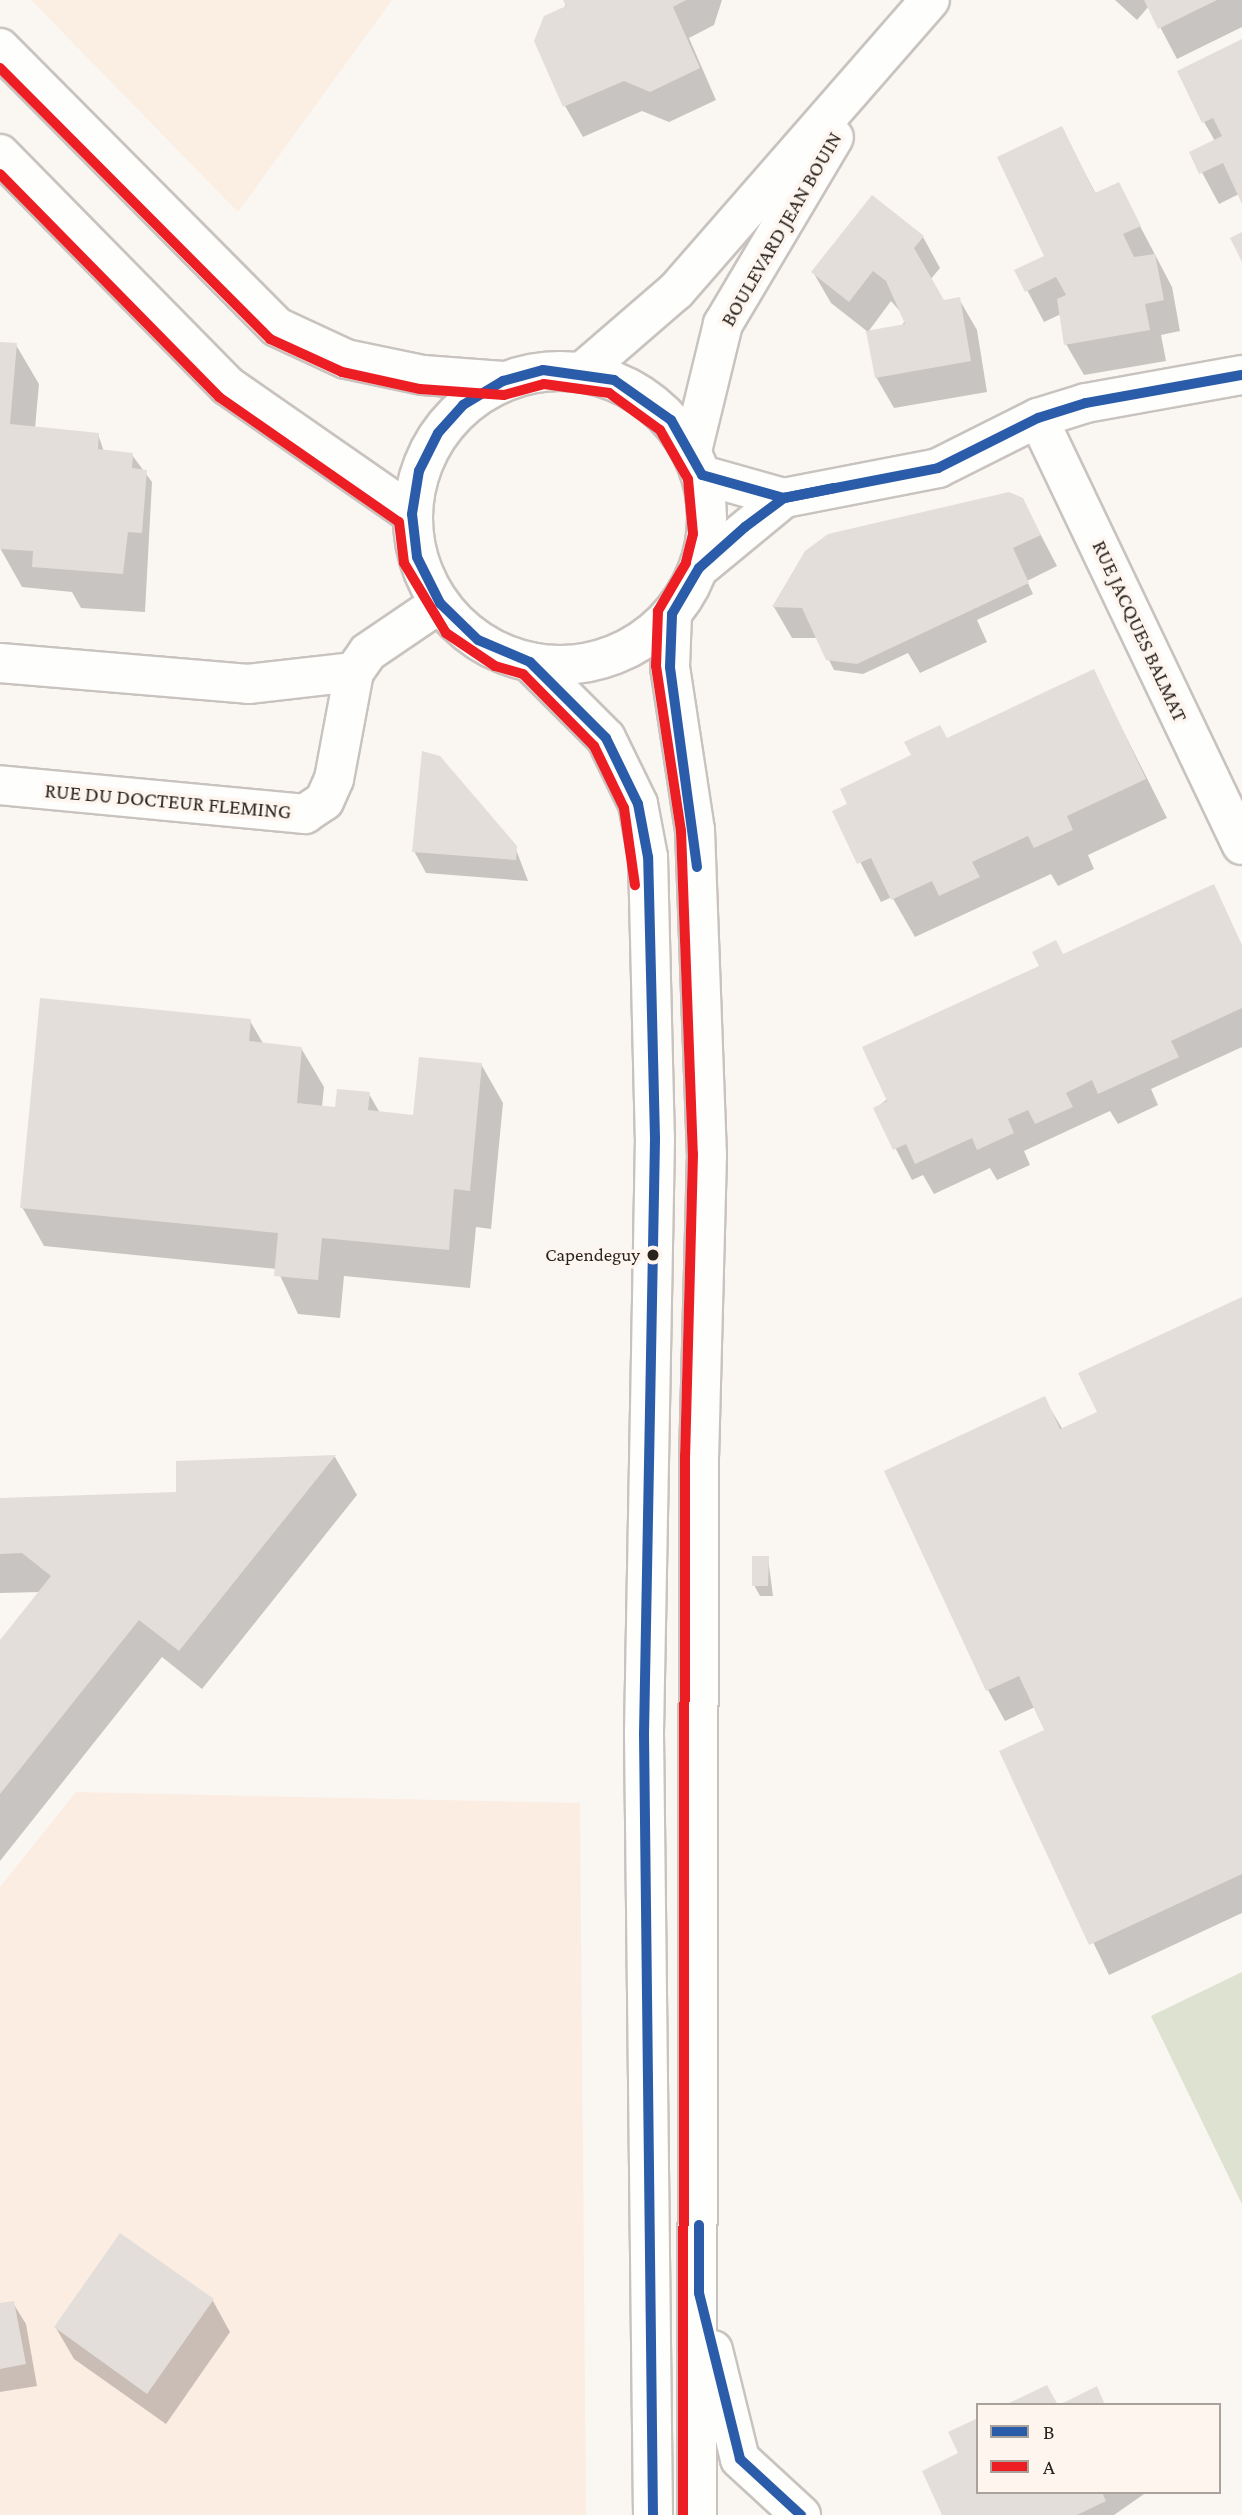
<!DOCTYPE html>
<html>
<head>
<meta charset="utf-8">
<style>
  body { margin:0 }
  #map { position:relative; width:1242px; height:2515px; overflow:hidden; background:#faf6f2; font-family:"Crimson Pro",serif }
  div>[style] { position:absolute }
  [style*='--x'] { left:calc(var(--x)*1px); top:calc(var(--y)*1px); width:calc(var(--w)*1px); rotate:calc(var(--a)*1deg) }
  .built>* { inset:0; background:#fcede3 }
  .education>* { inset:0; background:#fbefe4 }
  .green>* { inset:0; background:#dee2d0 }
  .shadow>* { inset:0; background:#0003 }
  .building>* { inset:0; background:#e3ded9 }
  .roads { filter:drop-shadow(2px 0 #c9c3bf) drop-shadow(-2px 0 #c9c3bf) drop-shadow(0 2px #c9c3bf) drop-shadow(0 -2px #c9c3bf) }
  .minor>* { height:38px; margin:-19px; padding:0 19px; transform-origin:19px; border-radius:19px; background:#fefefd }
  .minor>.ring { margin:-19px; padding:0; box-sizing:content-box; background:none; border:38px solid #fefefd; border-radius:50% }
  .bus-1>* { height:10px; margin:-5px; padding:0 5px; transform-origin:5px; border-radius:5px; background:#2a5caa }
  .bus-2>* { height:10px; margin:-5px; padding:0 5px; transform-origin:5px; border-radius:5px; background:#ed1d24 }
  .dots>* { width:19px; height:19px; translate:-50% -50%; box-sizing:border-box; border:4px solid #fef5ef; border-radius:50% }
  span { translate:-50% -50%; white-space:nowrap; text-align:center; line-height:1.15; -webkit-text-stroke:7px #fef5ef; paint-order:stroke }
  .bus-label { font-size:19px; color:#2a231d }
  .right { translate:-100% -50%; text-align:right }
  .street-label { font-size:21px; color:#2a231d }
  .legend { position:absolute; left:976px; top:2403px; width:245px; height:91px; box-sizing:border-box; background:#fef5ef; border:2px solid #a9a19b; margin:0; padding:9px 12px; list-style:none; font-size:21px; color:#2a231d }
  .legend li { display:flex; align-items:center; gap:14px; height:35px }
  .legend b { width:35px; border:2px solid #a9a19b }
</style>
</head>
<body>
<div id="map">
  <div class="built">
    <i style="clip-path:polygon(76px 1792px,580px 1803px,586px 2515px,0 2515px,0 1887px)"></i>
  </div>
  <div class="education">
    <i style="clip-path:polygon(31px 0,392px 0,238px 212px)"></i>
  </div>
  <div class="green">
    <i style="clip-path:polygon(1242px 1972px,1242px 2204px,1151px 2016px)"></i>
  </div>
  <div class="shadow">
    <i style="clip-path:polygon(565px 0,722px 0,714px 25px,689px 38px,716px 100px,669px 122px,642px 111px,583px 137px,565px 106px)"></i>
    <i style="clip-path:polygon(1115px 0,1242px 0,1242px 27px,1177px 59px,1149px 6px,1137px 20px)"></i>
    <i style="clip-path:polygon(1242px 41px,1242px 200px,1239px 194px,1219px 204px,1191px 152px,1215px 141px,1204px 122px)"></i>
    <i style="clip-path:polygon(1061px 128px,1096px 194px,1118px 184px,1172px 287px,1180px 331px,1161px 335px,1166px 361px,1084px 375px,1066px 344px,1061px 314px,1044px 322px,1017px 271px,1046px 257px)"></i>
    <i style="clip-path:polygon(923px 237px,940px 268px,930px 280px,943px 302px,959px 299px,977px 330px,987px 392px,894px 408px,876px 377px,906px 318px,891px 301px,868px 332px,831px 303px,813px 272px)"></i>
    <i style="clip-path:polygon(0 343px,16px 345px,39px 384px,35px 428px,98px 434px,104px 452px,132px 455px,152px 482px,145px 612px,81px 608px,72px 592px,22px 587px,0 548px)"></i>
    <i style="clip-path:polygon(1022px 499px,1057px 566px,1027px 581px,1033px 594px,977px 620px,987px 642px,920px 673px,908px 653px,863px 674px,834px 670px,818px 638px,792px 638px,774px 607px,806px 552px)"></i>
    <i style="clip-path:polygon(1093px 671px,1167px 818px,1088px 855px,1094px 869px,1058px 886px,1051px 874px,915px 937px,892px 897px,881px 902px,834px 812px)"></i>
    <i style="clip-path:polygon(515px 847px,528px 881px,426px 873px,414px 851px)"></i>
    <i style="clip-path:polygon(1242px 947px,1242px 1047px,1151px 1089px,1158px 1105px,1118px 1124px,1110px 1111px,1024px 1151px,1030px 1165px,997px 1180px,990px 1168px,934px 1194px,923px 1175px,912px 1180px,875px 1109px,1063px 956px)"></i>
    <i style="clip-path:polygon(250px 1021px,264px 1045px,301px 1048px,324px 1087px,322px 1107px,337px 1109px,369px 1094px,380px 1113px,414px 1117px,481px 1064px,503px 1103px,491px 1229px,476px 1227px,470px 1288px,344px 1276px,340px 1318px,298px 1314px,277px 1269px,44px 1246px,22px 1207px)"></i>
    <i style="clip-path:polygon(1242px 1299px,1242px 1913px,1109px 1975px,1001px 1752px,1047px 1731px,1035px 1707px,1005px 1721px,988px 1690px,1044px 1398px,1063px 1430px,1099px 1413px)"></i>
    <i style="clip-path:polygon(335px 1457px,357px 1495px,202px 1689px,162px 1657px,0 1861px,0 1643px,41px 1592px,0 1593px,0 1500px,178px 1494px,177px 1463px)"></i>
    <i style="clip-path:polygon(768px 1558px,773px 1596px,760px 1596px,754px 1585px)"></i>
    <i style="clip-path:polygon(213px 2301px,230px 2332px,166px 2424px,74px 2359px,56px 2328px)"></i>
    <i style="clip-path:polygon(13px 2303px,26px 2324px,37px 2386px,0 2392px,0 2305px)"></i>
    <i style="clip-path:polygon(978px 2492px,1147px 2492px,1114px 2515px,944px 2515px)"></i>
  </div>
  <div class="building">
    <i style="clip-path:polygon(563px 0,686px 0,673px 7px,700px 68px,650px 92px,624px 81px,563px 107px,534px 41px,544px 16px,566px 6px)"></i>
    <i style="clip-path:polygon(1144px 0,1217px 0,1158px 29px)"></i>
    <i style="clip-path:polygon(1242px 39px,1242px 204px,1223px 163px,1199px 174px,1189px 152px,1222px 136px,1213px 118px,1202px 123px,1177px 71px)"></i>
    <i style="clip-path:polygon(1062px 126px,1095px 193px,1119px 182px,1141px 226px,1123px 234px,1134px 257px,1155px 254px,1164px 300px,1145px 304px,1150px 330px,1064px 345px,1057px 299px,1066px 295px,1056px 277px,1025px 292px,1014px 270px,1044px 256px,997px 157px)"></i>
    <i style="clip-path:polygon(872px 195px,924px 236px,914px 248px,944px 300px,960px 297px,971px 361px,875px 378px,866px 331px,905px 324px,886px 281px,873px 271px,849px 302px,811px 272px)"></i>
    <i style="clip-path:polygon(1242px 232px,1242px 262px,1230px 238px)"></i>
    <i style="clip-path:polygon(0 342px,17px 343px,10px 424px,99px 433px,98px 449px,133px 453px,132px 468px,147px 470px,142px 533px,128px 532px,123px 574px,32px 567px,33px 551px,0 549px)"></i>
    <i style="clip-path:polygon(1009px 492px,1023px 498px,1041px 535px,1013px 548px,1029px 583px,857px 664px,826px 660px,802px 608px,772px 607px,805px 551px,828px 534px)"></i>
    <i style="clip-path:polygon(1094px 669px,1146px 779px,1067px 816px,1073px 830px,1034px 848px,1028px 836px,972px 862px,980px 877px,939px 896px,932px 881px,891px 900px,871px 858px,857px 864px,832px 811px,847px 804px,840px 789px,911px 755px,904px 742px,940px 725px,947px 738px)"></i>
    <i style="clip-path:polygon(422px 751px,440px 756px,517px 846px,516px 860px,412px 852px)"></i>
    <i style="clip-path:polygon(1214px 884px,1242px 945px,1242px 1008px,1171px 1041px,1179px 1057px,1098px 1094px,1092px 1080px,1066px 1093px,1073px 1107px,1035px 1124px,1028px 1110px,1008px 1119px,1014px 1133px,977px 1150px,972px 1138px,915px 1164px,906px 1144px,893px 1150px,873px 1108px,887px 1101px,862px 1047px,1039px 966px,1032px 952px,1056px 940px,1063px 954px)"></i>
    <i style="clip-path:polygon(40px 998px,251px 1019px,249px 1041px,302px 1047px,297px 1103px,335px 1107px,337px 1089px,370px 1092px,368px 1110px,413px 1115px,419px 1057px,482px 1063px,470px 1191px,454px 1189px,449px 1250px,322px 1238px,318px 1280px,274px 1276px,278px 1233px,20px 1208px)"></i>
    <i style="clip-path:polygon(1242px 1297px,1242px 1874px,1089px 1945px,999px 1751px,1044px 1730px,1019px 1676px,986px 1691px,884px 1471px,1045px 1396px,1060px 1429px,1097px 1412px,1078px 1373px)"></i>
    <i style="clip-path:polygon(336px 1455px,179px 1651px,139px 1620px,0 1794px,0 1640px,51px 1576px,22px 1553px,0 1554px,0 1498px,176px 1492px,176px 1461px)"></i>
    <i style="clip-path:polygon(752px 1556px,769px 1556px,768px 1586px,752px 1586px)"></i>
    <i style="clip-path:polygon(120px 2233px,214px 2299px,147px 2394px,54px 2327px)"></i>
    <i style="clip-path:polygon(14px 2301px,26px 2364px,0 2369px,0 2303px)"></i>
    <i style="clip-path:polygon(1047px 2385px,1058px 2405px,1005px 2405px)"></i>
    <i style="clip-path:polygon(1097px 2386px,1105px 2405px,1059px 2405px)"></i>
    <i style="clip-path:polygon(978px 2418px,978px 2492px,1102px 2492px,1106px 2501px,1077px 2515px,942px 2515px,922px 2471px,958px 2453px,948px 2432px)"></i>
  </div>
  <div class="roads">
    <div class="minor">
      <i style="--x:0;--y:48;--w:393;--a:45.2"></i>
      <i style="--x:277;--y:327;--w:76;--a:24.9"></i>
      <i style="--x:346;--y:359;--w:79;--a:11.7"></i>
      <i style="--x:423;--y:375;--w:80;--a:4.3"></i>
      <i style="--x:0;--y:154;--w:325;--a:45.5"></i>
      <i style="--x:228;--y:386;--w:224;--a:34.8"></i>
      <i class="ring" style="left:413px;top:371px;width:256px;height:256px"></i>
      <i style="--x:582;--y:372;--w:124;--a:-40.8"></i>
      <i style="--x:676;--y:291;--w:386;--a:-48.9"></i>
      <i style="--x:1038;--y:418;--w:473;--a:64.5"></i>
      <i style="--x:692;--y:451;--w:131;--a:-76.3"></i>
      <i style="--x:723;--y:324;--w:217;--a:-59.3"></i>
      <i style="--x:702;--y:475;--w:85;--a:15.7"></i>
      <i style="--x:699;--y:568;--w:110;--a:-39.5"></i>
      <i style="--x:784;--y:498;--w:157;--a:-11"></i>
      <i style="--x:938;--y:468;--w:112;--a:-26.6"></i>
      <i style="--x:1038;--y:418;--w:50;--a:-17.4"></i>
      <i style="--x:1086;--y:403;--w:158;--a:-10.2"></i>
      <i style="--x:672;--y:614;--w:53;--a:92.2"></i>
      <i style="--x:670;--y:667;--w:165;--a:81.3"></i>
      <i style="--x:695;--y:830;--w:324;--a:87.9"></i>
      <i style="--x:707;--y:1154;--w:301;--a:91.5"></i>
      <i style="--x:699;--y:1455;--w:1060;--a:90.11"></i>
      <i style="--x:530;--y:662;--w:107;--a:45"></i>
      <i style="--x:606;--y:738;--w:73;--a:64.1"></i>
      <i style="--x:638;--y:804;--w:54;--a:79.3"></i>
      <i style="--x:648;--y:857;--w:281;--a:88.6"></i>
      <i style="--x:655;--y:1138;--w:596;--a:91.06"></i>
      <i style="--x:644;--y:1734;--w:781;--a:89.34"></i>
      <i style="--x:0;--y:663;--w:249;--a:4.8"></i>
      <i style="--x:248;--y:684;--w:107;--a:-6.5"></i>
      <i style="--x:354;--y:672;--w:109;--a:100.6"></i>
      <i style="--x:334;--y:779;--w:24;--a:114"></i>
      <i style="--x:324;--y:801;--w:23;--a:146"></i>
      <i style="--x:305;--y:814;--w:306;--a:-174.6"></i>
      <i style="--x:354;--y:672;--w:24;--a:-55"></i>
      <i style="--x:368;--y:652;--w:87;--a:-34.2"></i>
      <i style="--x:713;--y:2350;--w:112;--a:76.1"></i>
      <i style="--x:740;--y:2459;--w:83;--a:42.6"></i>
    </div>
  </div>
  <div class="bus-1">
    <i style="--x:697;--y:867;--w:202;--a:-97.7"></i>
    <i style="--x:670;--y:667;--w:53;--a:-87.8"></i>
    <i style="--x:672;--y:614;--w:53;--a:-59.6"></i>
    <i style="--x:699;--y:568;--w:62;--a:-41.7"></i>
    <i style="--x:745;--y:527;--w:49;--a:-36.6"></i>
    <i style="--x:784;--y:498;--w:51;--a:-11.3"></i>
    <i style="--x:699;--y:2225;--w:68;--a:90"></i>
    <i style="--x:699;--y:2293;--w:171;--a:76.1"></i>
    <i style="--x:740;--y:2459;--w:83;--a:42.6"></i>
    <i style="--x:653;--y:2515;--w:781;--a:-90.66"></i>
    <i style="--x:644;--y:1734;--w:596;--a:-88.94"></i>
    <i style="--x:655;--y:1138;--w:281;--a:-91.4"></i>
    <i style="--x:648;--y:857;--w:54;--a:-100.7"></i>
    <i style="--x:638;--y:804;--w:73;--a:-115.9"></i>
    <i style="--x:606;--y:738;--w:107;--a:-135"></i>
    <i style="--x:530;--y:662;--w:56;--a:-157.1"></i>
    <i style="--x:478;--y:640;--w:53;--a:-135.8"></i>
    <i style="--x:440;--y:603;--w:51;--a:-116.6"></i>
    <i style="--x:417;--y:557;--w:43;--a:-96.6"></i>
    <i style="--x:412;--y:514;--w:44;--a:-80.8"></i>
    <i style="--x:419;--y:471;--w:42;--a:-63.4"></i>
    <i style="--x:438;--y:433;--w:38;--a:-48"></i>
    <i style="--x:463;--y:405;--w:47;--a:-31"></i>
    <i style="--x:503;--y:381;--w:41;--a:-15.4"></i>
    <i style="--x:543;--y:370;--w:72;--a:8"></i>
    <i style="--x:614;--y:380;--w:70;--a:35.1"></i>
    <i style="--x:671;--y:420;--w:63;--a:60.6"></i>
    <i style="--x:702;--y:475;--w:85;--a:15.7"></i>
    <i style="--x:784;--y:498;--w:157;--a:-11"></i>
    <i style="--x:938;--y:468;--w:112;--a:-26.6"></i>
    <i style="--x:1038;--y:418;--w:50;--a:-17.4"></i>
    <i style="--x:1086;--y:403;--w:158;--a:-10.2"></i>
  </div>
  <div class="bus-2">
    <i style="--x:0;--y:68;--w:383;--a:45.1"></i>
    <i style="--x:270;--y:339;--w:79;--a:24.6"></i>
    <i style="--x:342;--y:372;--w:80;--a:12.3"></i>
    <i style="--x:420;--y:389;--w:84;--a:4.1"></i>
    <i style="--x:504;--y:395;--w:41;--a:-15.4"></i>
    <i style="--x:544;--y:384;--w:66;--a:7.9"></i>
    <i style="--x:609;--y:393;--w:63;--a:36"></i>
    <i style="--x:660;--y:430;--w:56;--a:60.3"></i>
    <i style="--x:688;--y:479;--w:55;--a:84.8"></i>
    <i style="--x:693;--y:534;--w:30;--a:104"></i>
    <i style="--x:686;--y:563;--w:56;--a:120.3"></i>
    <i style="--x:658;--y:611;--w:55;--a:92.1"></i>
    <i style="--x:656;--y:666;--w:167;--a:81.4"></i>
    <i style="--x:681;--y:831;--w:323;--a:87.9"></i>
    <i style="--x:693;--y:1154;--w:301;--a:91.5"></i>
    <i style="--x:685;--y:1455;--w:1060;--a:90.11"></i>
    <i style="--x:0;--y:174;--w:313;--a:45.5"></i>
    <i style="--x:219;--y:397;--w:219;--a:34.8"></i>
    <i style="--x:399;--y:522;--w:41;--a:83"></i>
    <i style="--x:404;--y:563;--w:82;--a:59"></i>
    <i style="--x:446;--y:633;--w:59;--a:34"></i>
    <i style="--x:495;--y:666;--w:29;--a:16"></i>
    <i style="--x:523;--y:674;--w:101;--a:45.4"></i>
    <i style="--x:594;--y:746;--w:69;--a:64.2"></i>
    <i style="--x:624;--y:808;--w:78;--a:81.9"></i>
  </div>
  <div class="dots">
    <i style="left:653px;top:1255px;background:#2a231d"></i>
  </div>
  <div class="bus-label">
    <span class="right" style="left:640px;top:1255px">Capendeguy</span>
  </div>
  <div class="street-label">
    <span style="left:781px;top:229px;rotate:-60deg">BOULEVARD JEAN BOUIN</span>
    <span style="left:1140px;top:631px;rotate:65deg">RUE JACQUES BALMAT</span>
    <span style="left:168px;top:801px;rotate:5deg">RUE DU DOCTEUR FLEMING</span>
  </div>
  <ul class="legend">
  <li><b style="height:9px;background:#2a5caa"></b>B</li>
  <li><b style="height:9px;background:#ed1d24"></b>A</li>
  </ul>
</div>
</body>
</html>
